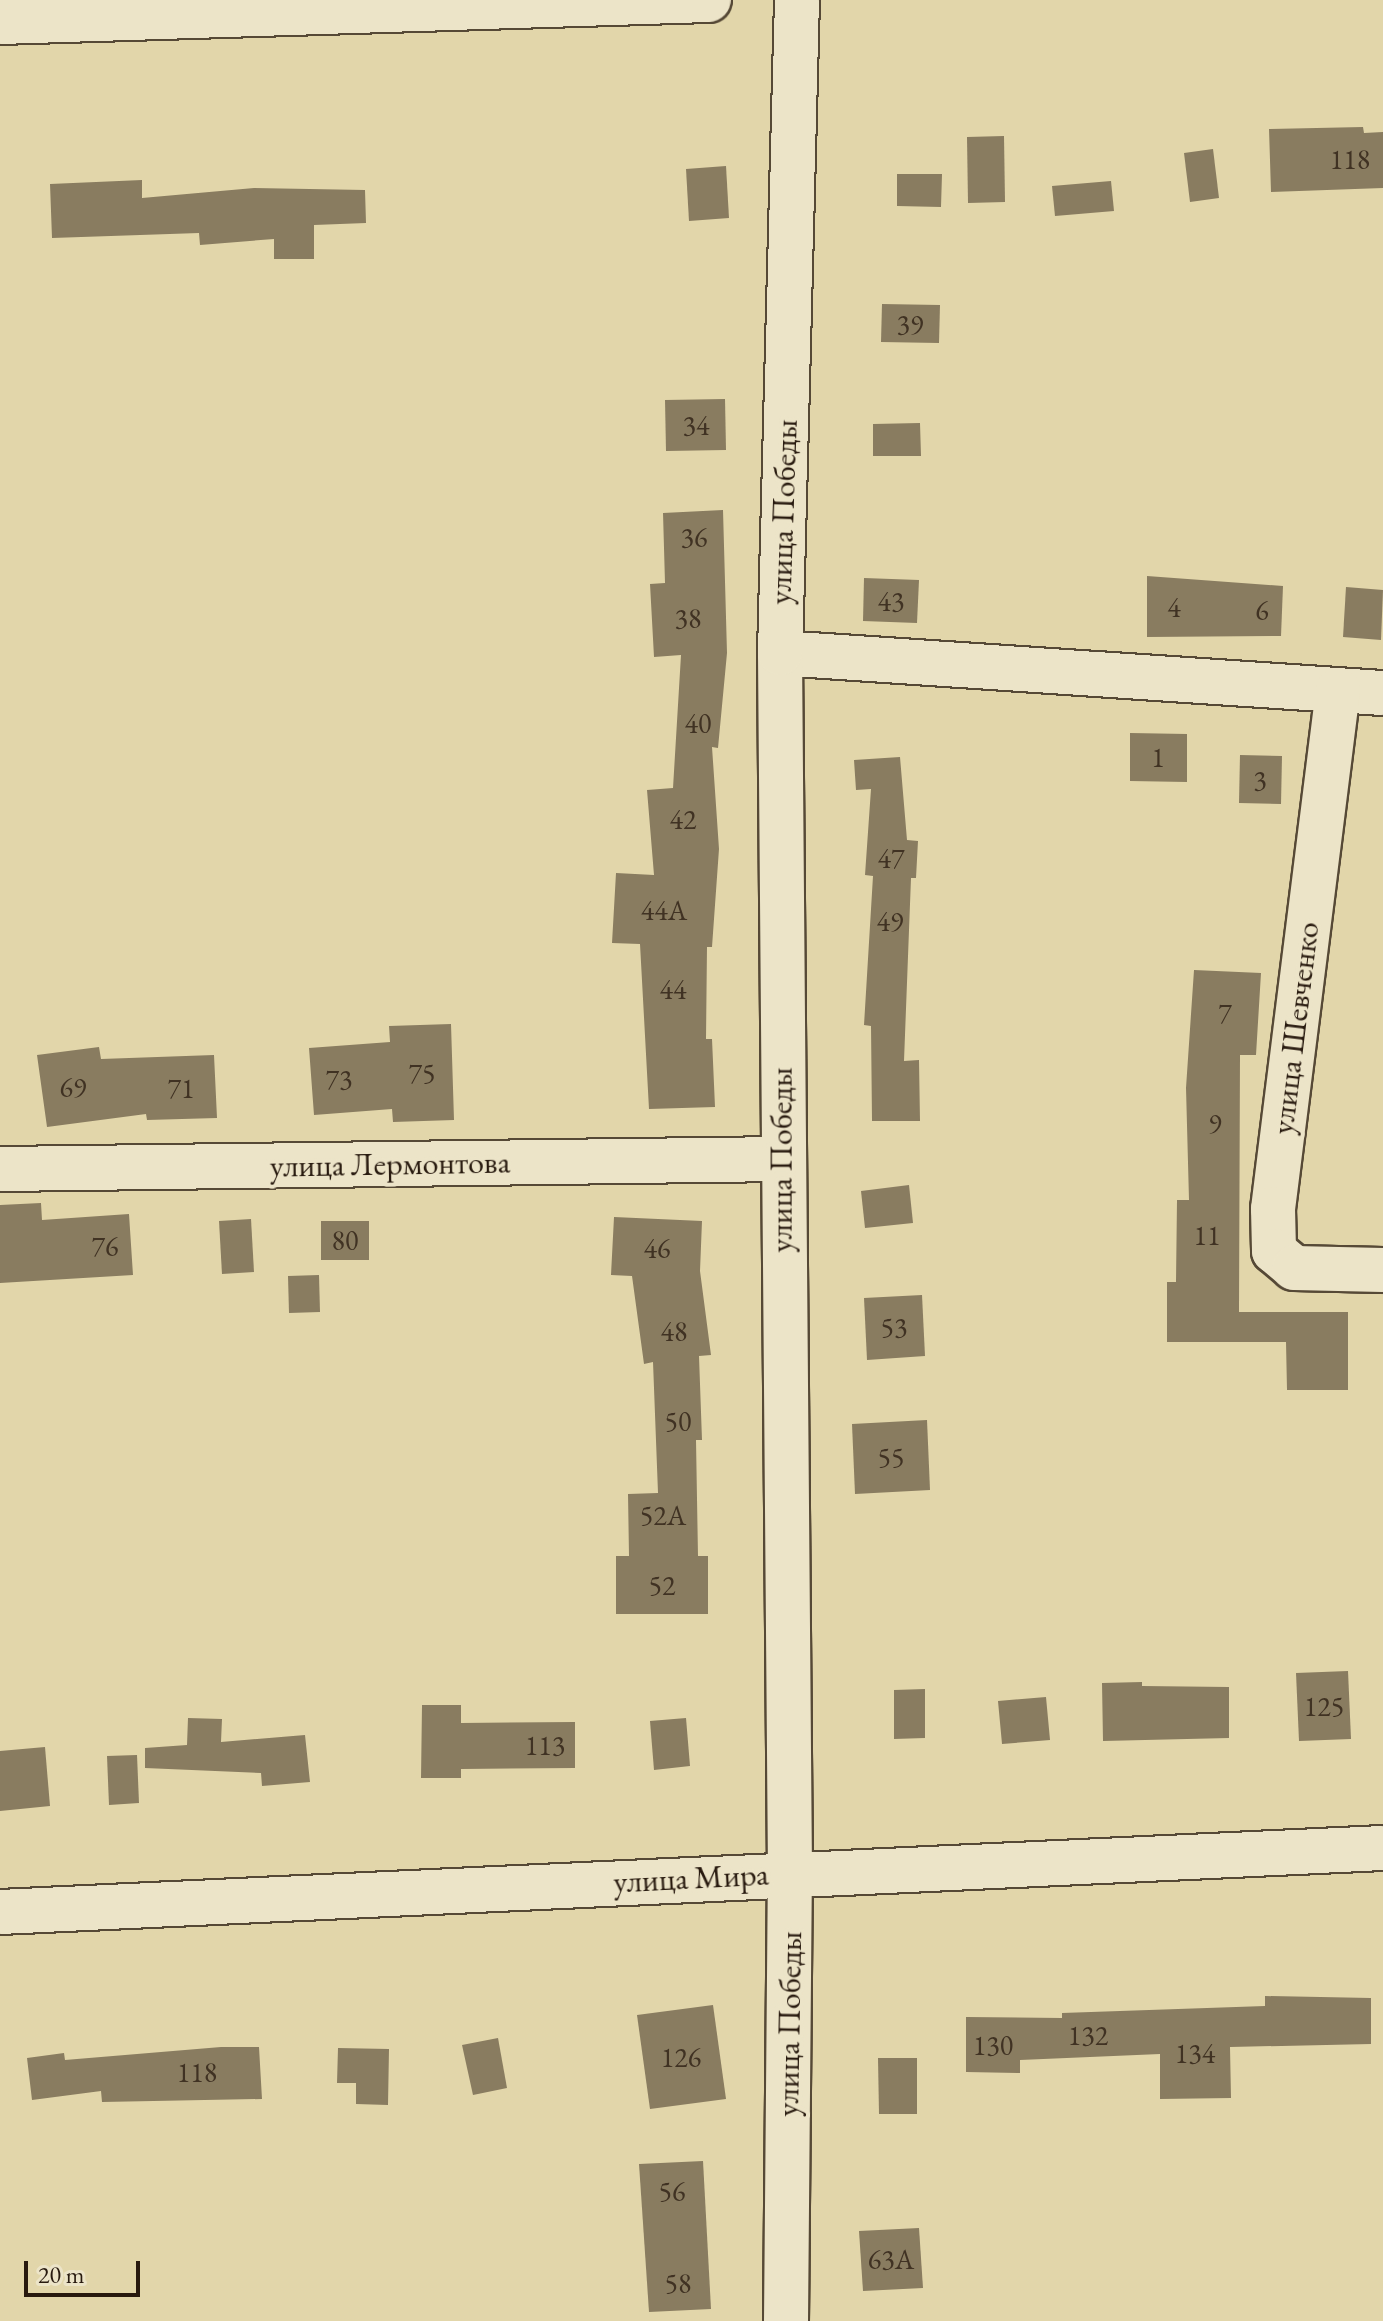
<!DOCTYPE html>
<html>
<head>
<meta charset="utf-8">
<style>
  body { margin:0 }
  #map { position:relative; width:1383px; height:2321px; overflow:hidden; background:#e2d6aa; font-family:"EB Garamond",serif }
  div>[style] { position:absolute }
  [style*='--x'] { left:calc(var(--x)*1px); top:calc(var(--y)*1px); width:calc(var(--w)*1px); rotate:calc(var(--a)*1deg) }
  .building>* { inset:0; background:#897c60 }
  .roads { filter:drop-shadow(2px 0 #564936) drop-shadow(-2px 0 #564936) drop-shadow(0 2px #564936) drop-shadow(0 -2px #564936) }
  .minor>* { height:44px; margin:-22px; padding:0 22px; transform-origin:22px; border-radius:22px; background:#ece4c8 }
  .secondary>* { height:44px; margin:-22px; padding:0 22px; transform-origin:22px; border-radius:22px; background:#ece4c8 }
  span { translate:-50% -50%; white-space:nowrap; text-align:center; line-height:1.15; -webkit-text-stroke:8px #ece4c8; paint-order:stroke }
  .number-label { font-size:28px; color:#403223 }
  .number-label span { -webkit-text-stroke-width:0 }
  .street-label { font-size:32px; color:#281a0f }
  .scale { position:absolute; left:24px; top:2261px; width:116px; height:36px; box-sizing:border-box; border:4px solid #281a0f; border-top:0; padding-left:10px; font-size:24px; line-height:28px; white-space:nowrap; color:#281a0f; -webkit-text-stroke:6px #ece4c8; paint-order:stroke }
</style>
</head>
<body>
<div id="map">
  <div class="building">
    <i style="clip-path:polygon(1363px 127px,1364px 133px,1383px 132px,1383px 188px,1271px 192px,1269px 129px)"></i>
    <i style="clip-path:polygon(1004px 136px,1005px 202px,968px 203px,967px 137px)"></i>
    <i style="clip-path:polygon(1213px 149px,1219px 198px,1190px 202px,1184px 153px)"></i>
    <i style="clip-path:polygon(726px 166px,729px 218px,689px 221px,686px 169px)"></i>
    <i style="clip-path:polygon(897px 174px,942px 174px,941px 207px,897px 206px)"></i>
    <i style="clip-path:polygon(142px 180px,142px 198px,254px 188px,365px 190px,366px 223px,314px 225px,314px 259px,274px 259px,274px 239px,200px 245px,199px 233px,52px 238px,50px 184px)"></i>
    <i style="clip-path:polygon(1111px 181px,1114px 211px,1055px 216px,1052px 186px)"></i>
    <i style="clip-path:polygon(882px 304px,940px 305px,939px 343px,881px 342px)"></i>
    <i style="clip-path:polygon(725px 399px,726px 450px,666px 451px,665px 400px)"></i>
    <i style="clip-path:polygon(920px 423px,921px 456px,873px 456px,873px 424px)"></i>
    <i style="clip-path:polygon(723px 510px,727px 653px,718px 748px,712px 747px,719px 849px,712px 947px,707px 947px,706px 1039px,712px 1039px,715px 1107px,649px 1109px,640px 944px,612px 943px,616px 873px,654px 875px,647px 790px,673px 788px,681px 655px,654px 657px,650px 584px,665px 583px,663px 513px)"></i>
    <i style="clip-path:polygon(1147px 576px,1283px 586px,1281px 636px,1147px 637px)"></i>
    <i style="clip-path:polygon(864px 578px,919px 580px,917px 623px,863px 621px)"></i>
    <i style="clip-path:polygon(1346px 587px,1383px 590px,1381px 640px,1343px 637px)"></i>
    <i style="clip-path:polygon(1130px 733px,1187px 734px,1187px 782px,1130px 781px)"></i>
    <i style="clip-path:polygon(1240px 755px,1282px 756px,1281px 804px,1239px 803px)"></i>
    <i style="clip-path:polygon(900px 757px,907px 840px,918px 841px,916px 878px,911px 878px,904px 1061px,919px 1060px,920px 1121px,872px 1121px,871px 1026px,864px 1025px,873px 876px,865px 875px,871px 789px,856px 790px,854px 760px)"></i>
    <i style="clip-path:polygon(1194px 970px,1261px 973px,1256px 1055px,1240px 1055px,1239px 1312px,1348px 1312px,1348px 1390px,1287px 1390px,1286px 1342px,1167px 1342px,1167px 1282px,1176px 1282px,1177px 1200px,1189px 1200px,1186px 1088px)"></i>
    <i style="clip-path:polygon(451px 1024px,454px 1120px,393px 1122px,392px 1109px,314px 1115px,309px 1048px,390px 1042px,389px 1026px)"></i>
    <i style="clip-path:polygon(99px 1047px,101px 1059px,214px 1055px,217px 1118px,147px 1120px,146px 1114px,47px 1127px,37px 1055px)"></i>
    <i style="clip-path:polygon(909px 1185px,913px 1223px,865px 1228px,861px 1191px)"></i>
    <i style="clip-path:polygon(41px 1203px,42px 1220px,129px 1214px,133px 1275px,0 1283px,0 1205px)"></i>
    <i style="clip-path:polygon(614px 1217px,702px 1221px,700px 1271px,711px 1355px,699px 1356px,702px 1440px,696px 1440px,698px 1556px,708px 1556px,708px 1614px,616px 1614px,616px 1556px,629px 1556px,628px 1494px,658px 1493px,653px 1362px,644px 1364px,632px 1276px,611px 1275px)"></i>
    <i style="clip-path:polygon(251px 1219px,254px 1272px,222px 1274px,219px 1221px)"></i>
    <i style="clip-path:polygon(321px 1221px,369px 1221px,369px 1260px,321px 1260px)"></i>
    <i style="clip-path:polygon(319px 1275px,320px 1312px,289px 1313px,288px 1276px)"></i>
    <i style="clip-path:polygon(922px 1295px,925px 1356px,867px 1360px,864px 1298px)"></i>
    <i style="clip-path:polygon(927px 1420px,930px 1490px,855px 1494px,852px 1424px)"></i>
    <i style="clip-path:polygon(1348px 1671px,1351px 1739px,1299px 1741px,1296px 1673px)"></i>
    <i style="clip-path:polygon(1142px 1682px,1142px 1686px,1229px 1687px,1229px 1738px,1103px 1741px,1102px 1683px)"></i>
    <i style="clip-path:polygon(925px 1689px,925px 1738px,894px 1739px,894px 1690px)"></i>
    <i style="clip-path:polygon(1046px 1697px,1050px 1740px,1002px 1744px,998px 1701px)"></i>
    <i style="clip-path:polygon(422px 1705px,461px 1705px,461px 1723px,575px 1722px,575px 1768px,461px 1769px,461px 1778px,421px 1778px)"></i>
    <i style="clip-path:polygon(188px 1718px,222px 1719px,221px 1742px,305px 1735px,310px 1782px,262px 1786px,261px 1773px,145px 1768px,145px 1748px,187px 1745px)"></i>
    <i style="clip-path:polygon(686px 1718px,690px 1766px,654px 1770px,650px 1721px)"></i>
    <i style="clip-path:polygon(45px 1747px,50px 1806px,0 1811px,0 1751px)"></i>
    <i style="clip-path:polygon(137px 1755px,139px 1803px,109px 1805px,107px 1756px)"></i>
    <i style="clip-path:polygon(1265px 1996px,1371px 1998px,1371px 2044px,1230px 2047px,1231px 2098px,1160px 2099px,1160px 2054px,1020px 2060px,1020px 2073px,966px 2072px,966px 2017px,1062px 2018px,1062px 2013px,1265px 2006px)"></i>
    <i style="clip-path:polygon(713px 2005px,726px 2099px,650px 2109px,637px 2015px)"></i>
    <i style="clip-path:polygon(498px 2038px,507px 2088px,473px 2095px,462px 2045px)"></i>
    <i style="clip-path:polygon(221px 2047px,259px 2047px,262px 2099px,102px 2102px,101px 2091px,32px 2100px,27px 2058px,64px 2053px,65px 2060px)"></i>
    <i style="clip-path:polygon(338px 2048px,389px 2049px,388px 2105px,356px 2104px,356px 2083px,337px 2083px)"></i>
    <i style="clip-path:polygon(878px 2058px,917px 2058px,917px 2114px,879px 2114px)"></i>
    <i style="clip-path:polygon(703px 2161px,711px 2309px,649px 2312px,639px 2164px)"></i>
    <i style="clip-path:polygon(919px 2228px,923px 2288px,863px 2291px,859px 2231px)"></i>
  </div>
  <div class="roads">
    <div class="minor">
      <i style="--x:0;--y:22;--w:709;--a:-1.78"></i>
      <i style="--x:780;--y:653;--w:604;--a:3.8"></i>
      <i style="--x:1338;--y:690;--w:523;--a:97.14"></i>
      <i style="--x:1273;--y:1209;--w:42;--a:88.6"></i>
      <i style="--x:1274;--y:1251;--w:26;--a:40"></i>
      <i style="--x:1294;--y:1268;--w:89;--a:1.3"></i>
      <i style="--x:0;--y:1169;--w:780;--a:-0.73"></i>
      <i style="--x:786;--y:2321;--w:448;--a:-89.5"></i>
      <i style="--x:790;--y:1873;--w:1220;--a:-90.47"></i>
      <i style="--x:780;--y:653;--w:653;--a:-88.51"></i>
    </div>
    <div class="secondary">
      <i style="--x:0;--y:1912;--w:1384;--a:-2.65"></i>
    </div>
  </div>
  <div class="number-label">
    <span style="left:1350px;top:159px">118</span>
    <span style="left:910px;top:324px">39</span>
    <span style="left:696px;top:425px">34</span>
    <span style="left:694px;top:537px">36</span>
    <span style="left:891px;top:601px">43</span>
    <span style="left:1174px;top:607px">4</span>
    <span style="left:1262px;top:610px">6</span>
    <span style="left:688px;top:618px">38</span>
    <span style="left:698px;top:723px">40</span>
    <span style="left:1158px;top:757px">1</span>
    <span style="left:1260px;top:780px">3</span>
    <span style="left:683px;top:819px">42</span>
    <span style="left:891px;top:858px">47</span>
    <span style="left:664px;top:910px">44А</span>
    <span style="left:890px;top:921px">49</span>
    <span style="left:673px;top:989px">44</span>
    <span style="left:1225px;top:1013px">7</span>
    <span style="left:422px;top:1073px">75</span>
    <span style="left:339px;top:1079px">73</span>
    <span style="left:73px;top:1087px">69</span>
    <span style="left:181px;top:1088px">71</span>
    <span style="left:1215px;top:1123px">9</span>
    <span style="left:1207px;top:1235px">11</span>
    <span style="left:345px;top:1240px">80</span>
    <span style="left:105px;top:1246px">76</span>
    <span style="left:657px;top:1248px">46</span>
    <span style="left:894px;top:1327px">53</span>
    <span style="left:674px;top:1331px">48</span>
    <span style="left:678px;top:1421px">50</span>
    <span style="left:891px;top:1457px">55</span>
    <span style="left:663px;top:1515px">52А</span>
    <span style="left:662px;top:1585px">52</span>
    <span style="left:1324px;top:1706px">125</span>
    <span style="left:545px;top:1745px">113</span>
    <span style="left:1088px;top:2035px">132</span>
    <span style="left:993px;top:2045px">130</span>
    <span style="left:1195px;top:2053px">134</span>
    <span style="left:681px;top:2057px">126</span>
    <span style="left:197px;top:2072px">118</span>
    <span style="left:672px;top:2191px">56</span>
    <span style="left:891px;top:2259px">63А</span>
    <span style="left:678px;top:2283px">58</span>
  </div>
  <div class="street-label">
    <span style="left:783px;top:512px;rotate:-88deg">улица Победы</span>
    <span style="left:1295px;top:1028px;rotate:-83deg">улица Шевченко</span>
    <span style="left:781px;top:1160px;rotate:-90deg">улица Победы</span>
    <span style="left:390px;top:1164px;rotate:-1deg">улица Лермонтова</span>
    <span style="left:691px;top:1878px;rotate:-3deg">улица Мира</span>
    <span style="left:789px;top:2024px;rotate:-89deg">улица Победы</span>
  </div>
  <div class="scale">20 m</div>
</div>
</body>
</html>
